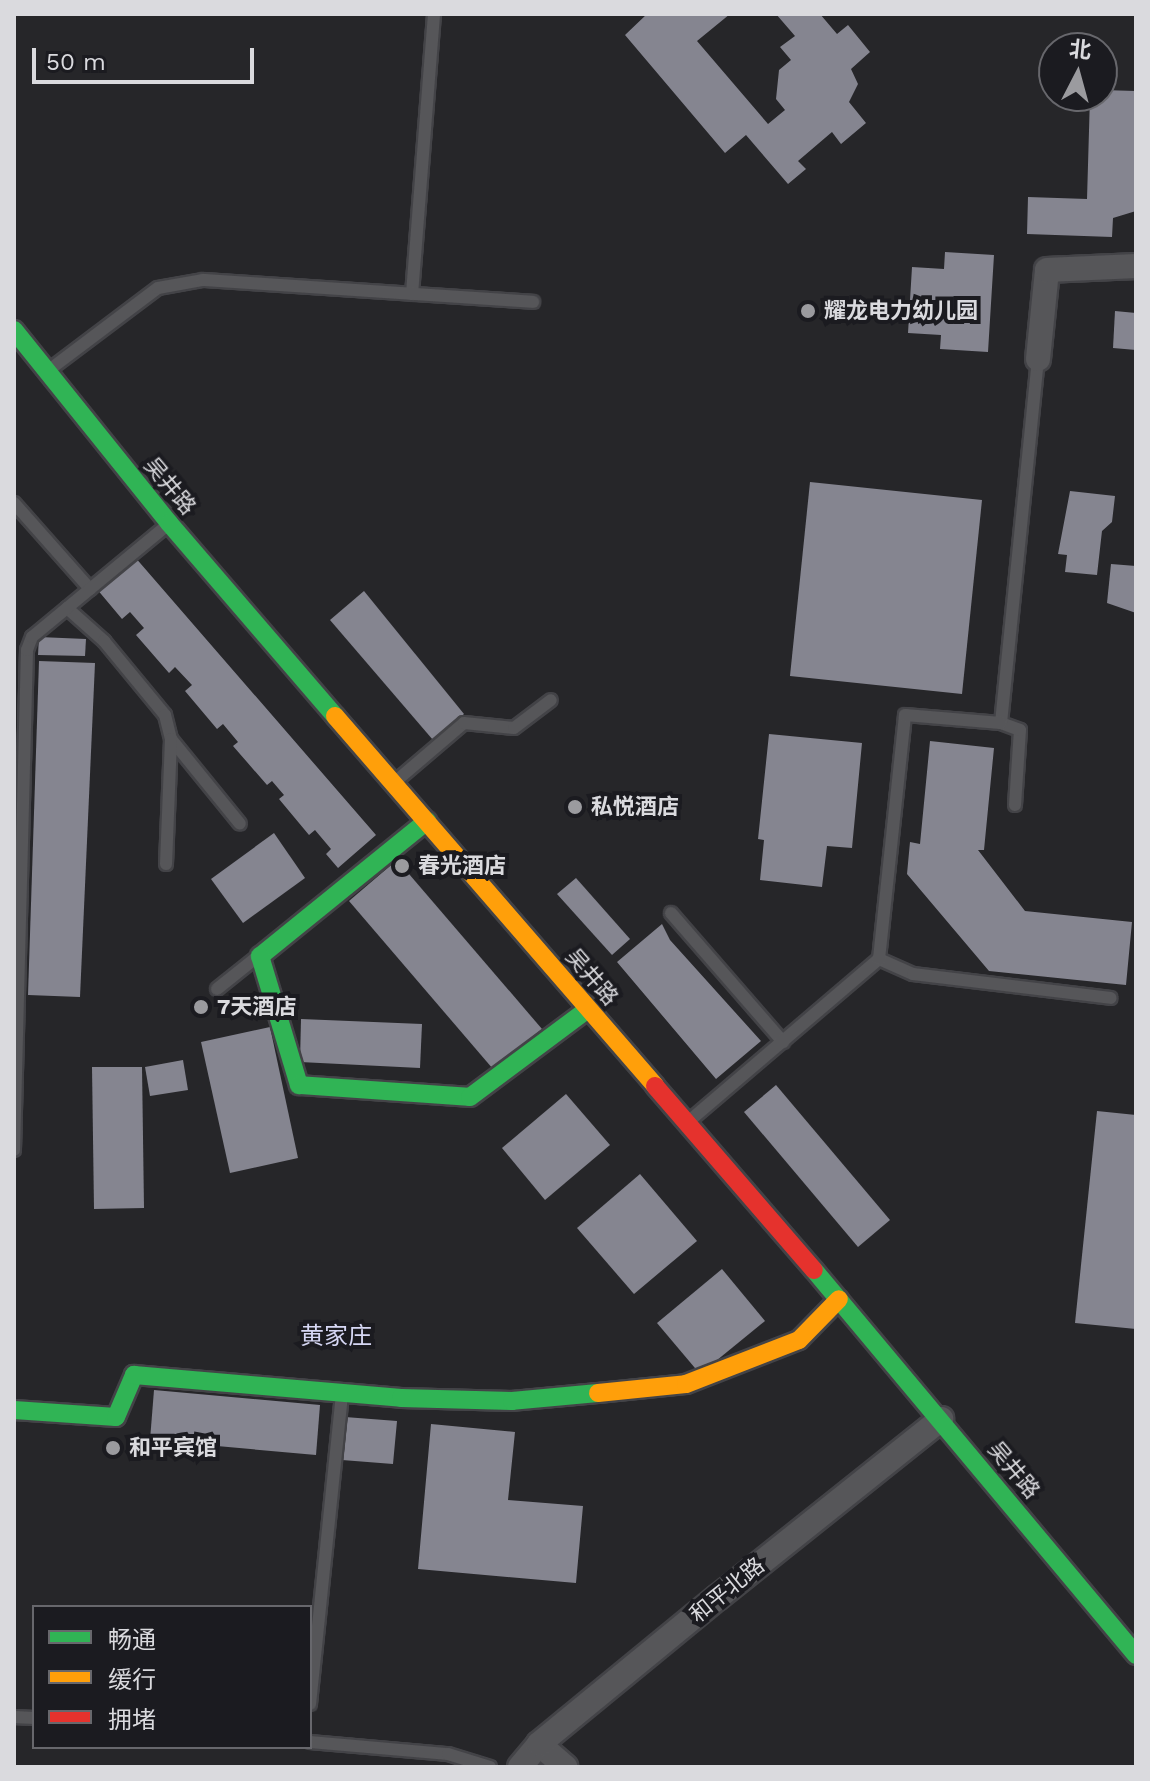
<!DOCTYPE html>
<html>
<head>
<meta charset="utf-8">
<style>
  body { margin:0 }
  #map { position:relative; width:1150px; height:1781px; overflow:hidden; background:#262629; font-family:"Work Sans","Noto Sans SC",sans-serif }
  div>[style] { position:absolute }
  [style*='--x'] { left:calc(var(--x)*1px); top:calc(var(--y)*1px); width:calc(var(--w)*1px); rotate:calc(var(--a)*1deg) }
  .building>* { inset:0; background:#858590 }
  .roads { filter:drop-shadow(2px 0 #434347) drop-shadow(-2px 0 #434347) drop-shadow(0 2px #434347) drop-shadow(0 -2px #434347) }
  .lane>* { height:12px; margin:-6px; padding:0 6px; transform-origin:6px; border-radius:6px; background:#565659 }
  .street>* { height:24px; margin:-12px; padding:0 12px; transform-origin:12px; border-radius:12px; background:#565659 }
  .fast>* { height:18px; margin:-9px; padding:0 9px; transform-origin:9px; border-radius:9px; background:#30b455 }
  .slow>* { height:18px; margin:-9px; padding:0 9px; transform-origin:9px; border-radius:9px; background:#ff9f0a }
  .jam>* { height:18px; margin:-9px; padding:0 9px; transform-origin:9px; border-radius:9px; background:#e5322d }
  .dots>* { width:22px; height:22px; translate:-50% -50%; box-sizing:border-box; border:4px solid #1b1b20; border-radius:50% }
  span { translate:-50% -50%; white-space:nowrap; text-align:center; line-height:1.15; -webkit-text-stroke:8px #1b1b20; paint-order:stroke }
  .poi-label { font-size:22px; color:#dadade; font-weight:700 }
  .left { translate:0 -50%; text-align:left }
  .street-label { font-size:22px; color:#dadade }
  .neighbourhood-label { font-size:24px; color:#d6d7f4 }
  .frame { position:absolute; inset:0; border:16px solid #dadade; pointer-events:none }
  .legend { position:absolute; left:32px; top:1605px; width:280px; height:144px; box-sizing:border-box; background:#1b1b20; border:2px solid #67676c; margin:0; padding:10px 14px; list-style:none; font-size:24px; color:#dadade }
  .legend li { display:flex; align-items:center; gap:16px; height:40px }
  .legend b { width:40px; border:2px solid #67676c }
  .north { position:absolute; left:1038px; top:32px; width:80px; height:80px; box-sizing:border-box; background:#1b1b20; border:2px solid #67676c; border-radius:50%; rotate:6deg; font-size:22px; font-weight:700; line-height:32px; text-align:center; color:#dadade }
  .north::after { content:''; display:block; margin:auto; width:28px; height:36px; background:#9b9b9f; clip-path:polygon(50% 0,100% 100%,50% 72%,0 100%) }
  .scale { position:absolute; left:32px; top:48px; width:222px; height:36px; box-sizing:border-box; border:4px solid #dadade; border-top:0; padding-left:10px; font-size:24px; line-height:28px; white-space:nowrap; color:#dadade; -webkit-text-stroke:6px #1b1b20; paint-order:stroke }
</style>
</head>
<body>
<div id="map">
  <div class="building">
    <i style="clip-path:polygon(647px 14px,730px 14px,697px 41px,768px 124px,785px 110px,776px 99px,779px 70px,791px 60px,780px 47px,795px 36px,776px 14px,820px 14px,837px 34px,848px 25px,870px 52px,851px 69px,858px 84px,849px 102px,866px 123px,841px 144px,832px 132px,798px 161px,806px 169px,788px 184px,746px 135px,725px 153px,625px 35px)"></i>
    <i style="clip-path:polygon(1102px 90px,1136px 91px,1136px 211px,1113px 218px,1112px 237px,1027px 234px,1028px 197px,1087px 199px,1090px 96px,1102px 96px)"></i>
    <i style="clip-path:polygon(945px 252px,994px 255px,988px 352px,940px 349px,941px 335px,908px 333px,912px 267px,944px 269px)"></i>
    <i style="clip-path:polygon(1115px 311px,1136px 313px,1136px 350px,1113px 348px)"></i>
    <i style="clip-path:polygon(810px 482px,982px 500px,962px 694px,790px 676px)"></i>
    <i style="clip-path:polygon(1070px 491px,1115px 496px,1112px 522px,1102px 531px,1097px 575px,1065px 572px,1067px 555px,1058px 554px)"></i>
    <i style="clip-path:polygon(134px 556px,376px 835px,338px 868px,326px 854px,331px 849px,315px 830px,309px 835px,279px 799px,284px 795px,272px 781px,267px 785px,233px 746px,238px 742px,223px 724px,217px 729px,185px 691px,192px 685px,175px 667px,169px 673px,136px 635px,144px 628px,130px 612px,122px 619px,96px 588px)"></i>
    <i style="clip-path:polygon(1111px 564px,1136px 566px,1136px 613px,1107px 603px)"></i>
    <i style="clip-path:polygon(364px 591px,464px 714px,433px 740px,330px 620px)"></i>
    <i style="clip-path:polygon(39px 637px,86px 639px,85px 656px,38px 655px)"></i>
    <i style="clip-path:polygon(39px 661px,95px 663px,80px 997px,28px 995px)"></i>
    <i style="clip-path:polygon(769px 734px,862px 743px,852px 848px,827px 846px,822px 887px,760px 880px,764px 840px,758px 839px)"></i>
    <i style="clip-path:polygon(930px 741px,994px 748px,984px 850px,978px 850px,1025px 911px,1132px 922px,1126px 985px,989px 971px,907px 874px,910px 842px,920px 844px)"></i>
    <i style="clip-path:polygon(274px 833px,305px 878px,243px 923px,211px 879px)"></i>
    <i style="clip-path:polygon(397px 860px,542px 1029px,493px 1069px,349px 901px)"></i>
    <i style="clip-path:polygon(576px 878px,630px 939px,612px 955px,557px 894px)"></i>
    <i style="clip-path:polygon(662px 924px,670px 940px,761px 1041px,716px 1079px,617px 962px)"></i>
    <i style="clip-path:polygon(301px 1019px,422px 1024px,420px 1068px,300px 1062px)"></i>
    <i style="clip-path:polygon(270px 1027px,298px 1158px,230px 1173px,201px 1042px)"></i>
    <i style="clip-path:polygon(183px 1060px,188px 1090px,150px 1096px,145px 1067px)"></i>
    <i style="clip-path:polygon(92px 1067px,142px 1067px,144px 1208px,94px 1209px)"></i>
    <i style="clip-path:polygon(776px 1085px,890px 1220px,858px 1247px,744px 1112px)"></i>
    <i style="clip-path:polygon(566px 1094px,610px 1145px,545px 1200px,502px 1148px)"></i>
    <i style="clip-path:polygon(1097px 1111px,1136px 1115px,1136px 1329px,1075px 1323px)"></i>
    <i style="clip-path:polygon(640px 1174px,697px 1241px,634px 1294px,577px 1228px)"></i>
    <i style="clip-path:polygon(722px 1269px,765px 1321px,700px 1374px,657px 1323px)"></i>
    <i style="clip-path:polygon(154px 1390px,320px 1405px,316px 1455px,150px 1440px)"></i>
    <i style="clip-path:polygon(345px 1417px,397px 1421px,393px 1464px,342px 1460px)"></i>
    <i style="clip-path:polygon(431px 1424px,515px 1432px,508px 1500px,583px 1506px,576px 1583px,418px 1569px)"></i>
  </div>
  <div class="roads">
    <div class="lane">
      <i style="--x:412;--y:294;--w:281;--a:-85.5"></i>
      <i style="--x:49;--y:370;--w:136;--a:-37"></i>
      <i style="--x:158;--y:288;--w:46;--a:-10.1"></i>
      <i style="--x:203;--y:280;--w:331;--a:3.8"></i>
      <i style="--x:14;--y:503;--w:115;--a:48.5"></i>
      <i style="--x:67;--y:608;--w:50;--a:41.7"></i>
      <i style="--x:104;--y:641;--w:96;--a:50.5"></i>
      <i style="--x:165;--y:715;--w:25;--a:76"></i>
      <i style="--x:171;--y:739;--w:109;--a:50.9"></i>
      <i style="--x:396;--y:781;--w:89;--a:-40.5"></i>
      <i style="--x:464;--y:723;--w:50;--a:5.7"></i>
      <i style="--x:514;--y:728;--w:46;--a:-37.1"></i>
      <i style="--x:1015;--y:805;--w:75;--a:-86.2"></i>
      <i style="--x:1020;--y:730;--w:20;--a:-160"></i>
      <i style="--x:1001;--y:723;--w:366;--a:-84.2"></i>
      <i style="--x:166;--y:864;--w:125;--a:-87.7"></i>
      <i style="--x:671;--y:913;--w:171;--a:49"></i>
      <i style="--x:879;--y:959;--w:37;--a:24"></i>
      <i style="--x:913;--y:974;--w:199;--a:6.9"></i>
      <i style="--x:217;--y:989;--w:51;--a:-38.7"></i>
      <i style="--x:688;--y:1122;--w:251;--a:-40.5"></i>
      <i style="--x:879;--y:959;--w:245;--a:-83.9"></i>
      <i style="--x:905;--y:715;--w:96;--a:4.8"></i>
      <i style="--x:14;--y:1150;--w:500;--a:-88.51"></i>
      <i style="--x:27;--y:650;--w:14;--a:-69"></i>
      <i style="--x:32;--y:637;--w:174;--a:-39.6"></i>
      <i style="--x:310;--y:1704;--w:310;--a:-84.1"></i>
      <i style="--x:14;--y:1717;--w:20;--a:3"></i>
      <i style="--x:310;--y:1742;--w:139;--a:5"></i>
      <i style="--x:448;--y:1754;--w:44;--a:17.2"></i>
    </div>
    <div class="street">
      <i style="--x:1038;--y:359;--w:89;--a:-84.2"></i>
      <i style="--x:1047;--y:270;--w:89;--a:-2.6"></i>
      <i style="--x:539;--y:1744;--w:35;--a:41"></i>
      <i style="--x:520;--y:1767;--w:30;--a:-50"></i>
      <i style="--x:539;--y:1744;--w:230;--a:-39.4"></i>
      <i style="--x:717;--y:1598;--w:287;--a:-38.6"></i>
    </div>
    <div class="fast">
      <i style="--x:14;--y:330;--w:248;--a:51.2"></i>
      <i style="--x:169;--y:523;--w:255;--a:49.3"></i>
      <i style="--x:427;--y:821;--w:215;--a:141"></i>
      <i style="--x:260;--y:956;--w:135;--a:73.2"></i>
      <i style="--x:299;--y:1085;--w:171;--a:4"></i>
      <i style="--x:470;--y:1097;--w:147;--a:-36.7"></i>
      <i style="--x:814;--y:1270;--w:502;--a:50.09"></i>
      <i style="--x:14;--y:1410;--w:102;--a:3.9"></i>
      <i style="--x:116;--y:1417;--w:46;--a:-66.8"></i>
      <i style="--x:134;--y:1375;--w:268;--a:4.9"></i>
      <i style="--x:401;--y:1398;--w:111;--a:1.5"></i>
      <i style="--x:512;--y:1401;--w:86;--a:-5.3"></i>
    </div>
    <div class="slow">
      <i style="--x:335;--y:716;--w:489;--a:49.1"></i>
      <i style="--x:598;--y:1393;--w:88;--a:-5.8"></i>
      <i style="--x:686;--y:1384;--w:121;--a:-21.3"></i>
      <i style="--x:799;--y:1340;--w:57;--a:-45.7"></i>
    </div>
    <div class="jam">
      <i style="--x:655;--y:1086;--w:243;--a:49.2"></i>
    </div>
  </div>
  <div class="dots">
    <i style="left:808px;top:311px;background:#9b9b9f"></i>
    <i style="left:575px;top:807px;background:#9b9b9f"></i>
    <i style="left:402px;top:866px;background:#9b9b9f"></i>
    <i style="left:201px;top:1007px;background:#9b9b9f"></i>
    <i style="left:113px;top:1448px;background:#9b9b9f"></i>
  </div>
  <div class="poi-label">
    <span class="left" style="left:824px;top:311px">耀龙电力幼儿园</span>
    <span class="left" style="left:591px;top:807px">私悦酒店</span>
    <span class="left" style="left:418px;top:866px">春光酒店</span>
    <span class="left" style="left:217px;top:1007px">7天酒店</span>
    <span class="left" style="left:129px;top:1448px">和平宾馆</span>
  </div>
  <div class="street-label">
    <span style="left:170px;top:486px;rotate:50deg">吴井路</span>
    <span style="left:592px;top:977px;rotate:49deg">吴井路</span>
    <span style="left:1014px;top:1470px;rotate:50deg">吴井路</span>
    <span style="left:727px;top:1590px;rotate:-39deg">和平北路</span>
  </div>
  <div class="neighbourhood-label">
    <span style="left:336px;top:1337px">黄家庄</span>
  </div>
  <div class="frame"></div>
  <ul class="legend">
  <li><b style="height:10px;background:#30b455"></b>畅通</li>
  <li><b style="height:10px;background:#ff9f0a"></b>缓行</li>
  <li><b style="height:10px;background:#e5322d"></b>拥堵</li>
  </ul>
  <div class="north">北</div>
  <div class="scale">50 m</div>
</div>
</body>
</html>
